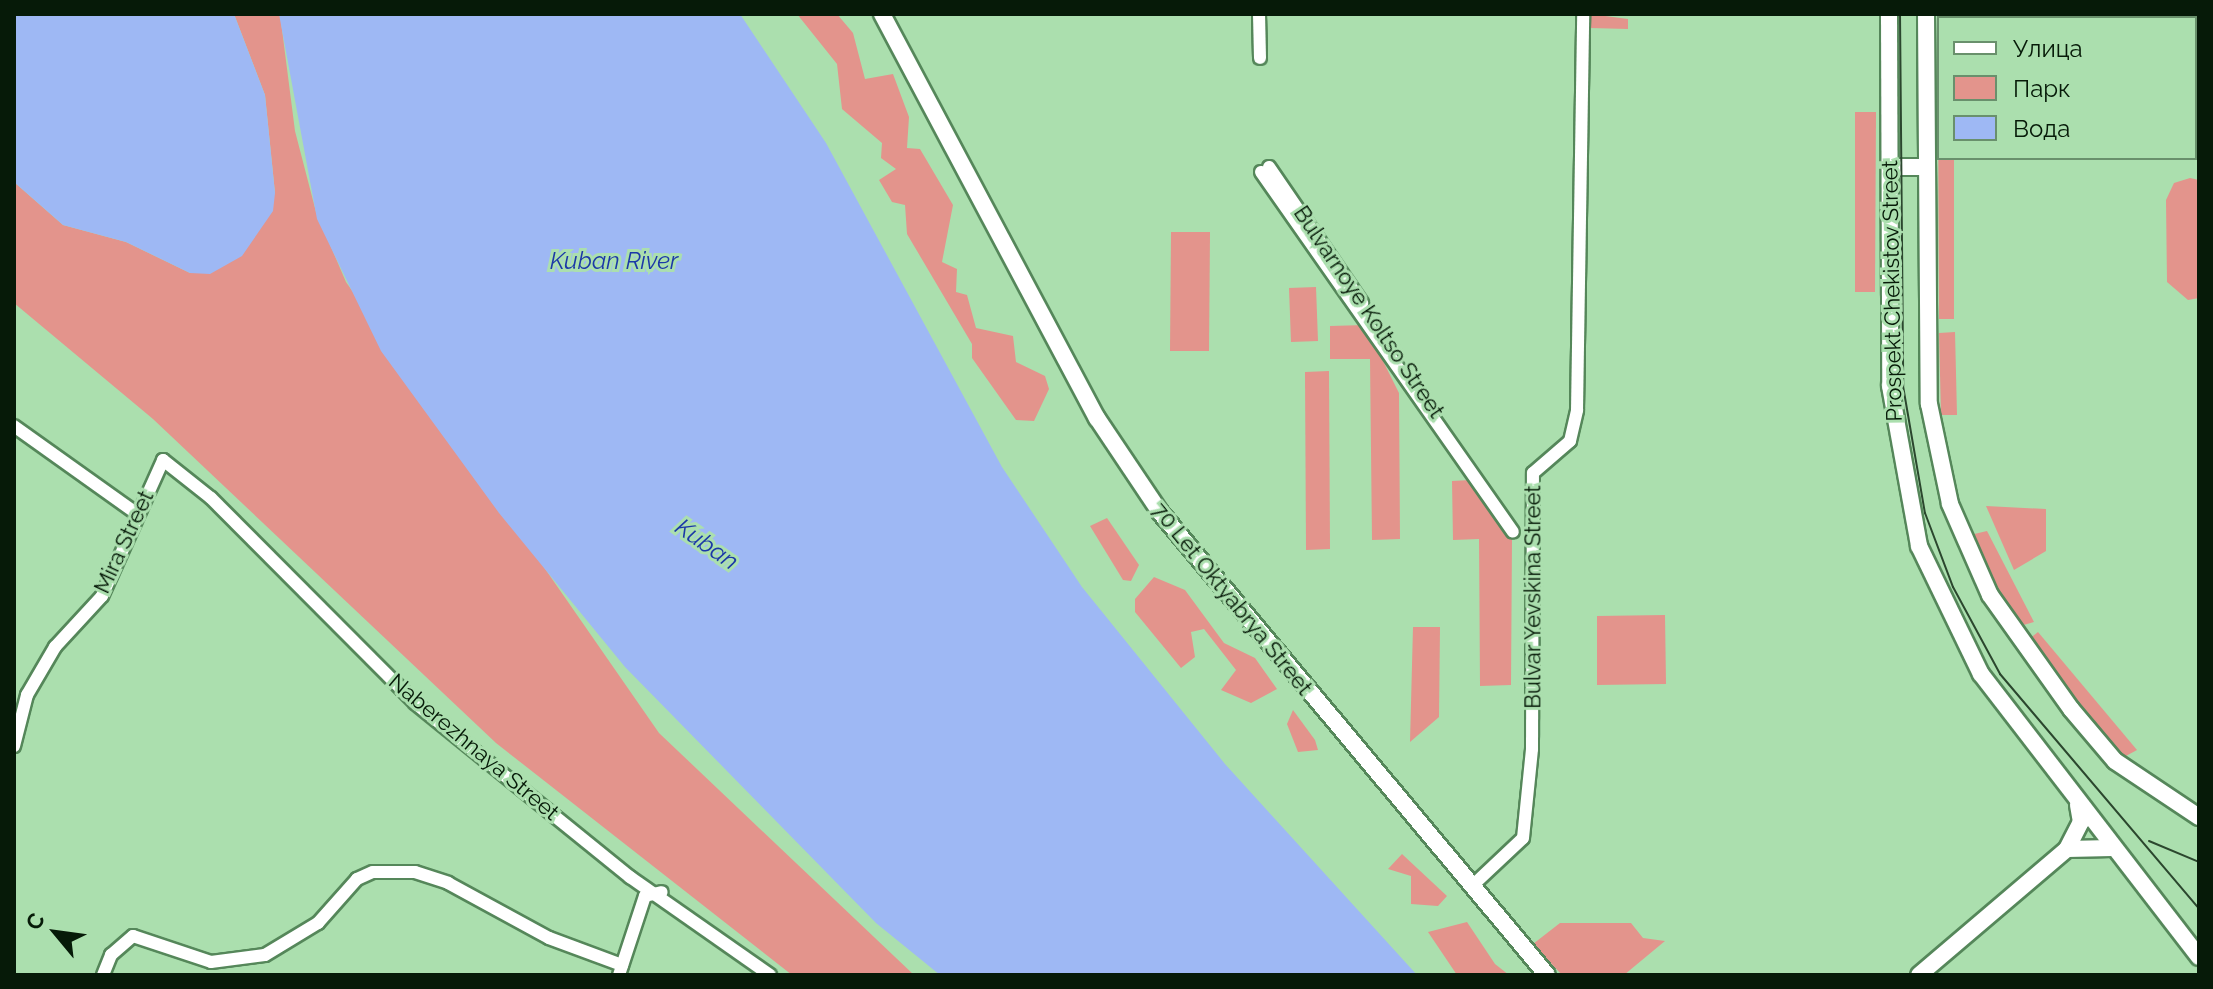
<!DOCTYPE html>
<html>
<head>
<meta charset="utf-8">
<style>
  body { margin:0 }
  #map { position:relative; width:2213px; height:989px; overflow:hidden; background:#abdfae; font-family:Raleway,sans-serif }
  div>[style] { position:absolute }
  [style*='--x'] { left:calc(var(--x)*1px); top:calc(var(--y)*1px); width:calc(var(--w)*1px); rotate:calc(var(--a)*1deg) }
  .green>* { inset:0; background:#e3948c }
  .water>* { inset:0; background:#9eb8f4 }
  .roads { filter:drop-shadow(2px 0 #55875a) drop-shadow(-2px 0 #55875a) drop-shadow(0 2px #55875a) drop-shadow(0 -2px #55875a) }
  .minor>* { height:12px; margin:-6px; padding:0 6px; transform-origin:6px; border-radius:6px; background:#fff }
  .major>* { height:16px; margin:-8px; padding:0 8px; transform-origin:8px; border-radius:8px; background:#fff }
  .tram>* { height:2px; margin:-1px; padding:0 1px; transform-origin:1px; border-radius:1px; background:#2b472e }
  span { translate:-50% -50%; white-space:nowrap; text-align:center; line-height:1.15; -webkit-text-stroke:6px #abdfae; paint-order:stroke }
  .street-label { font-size:22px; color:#061a08 }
  .water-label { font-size:24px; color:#1b38a8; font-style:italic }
  .frame { position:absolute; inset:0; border:16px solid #061a08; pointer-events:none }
  .legend { position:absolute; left:1937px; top:16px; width:260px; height:144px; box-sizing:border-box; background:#abdfae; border:2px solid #69906c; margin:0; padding:10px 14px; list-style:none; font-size:24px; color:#061a08 }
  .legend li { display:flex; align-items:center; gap:16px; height:40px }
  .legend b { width:40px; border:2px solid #69906c }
  .north { position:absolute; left:16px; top:893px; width:80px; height:80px; -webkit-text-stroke:6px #abdfae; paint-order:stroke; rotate:299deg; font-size:22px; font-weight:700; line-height:32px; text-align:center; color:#061a08 }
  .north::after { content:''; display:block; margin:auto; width:28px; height:36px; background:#061a08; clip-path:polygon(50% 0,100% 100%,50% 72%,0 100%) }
</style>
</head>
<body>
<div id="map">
  <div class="green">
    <i style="clip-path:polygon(234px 14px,280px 14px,295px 131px,316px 212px,346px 282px,659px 733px,914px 975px,792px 975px,496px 743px,153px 419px,14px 303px,14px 182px,63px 225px,126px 242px,190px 273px,275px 193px,265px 95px)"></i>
    <i style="clip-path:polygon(797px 14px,837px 14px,853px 33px,865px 79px,893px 74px,909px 117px,907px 148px,920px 149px,953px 205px,942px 262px,957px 269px,956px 292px,967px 295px,976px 328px,1013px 336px,1016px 362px,1045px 376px,1049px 389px,1034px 421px,1016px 420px,972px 358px,972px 344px,907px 234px,905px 205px,892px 202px,879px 180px,896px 169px,881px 158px,882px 143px,842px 109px,837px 64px)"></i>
    <i style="clip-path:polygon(1590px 14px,1628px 19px,1628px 29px,1590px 28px)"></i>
    <i style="clip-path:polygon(1938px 93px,1939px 158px,1954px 158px,1954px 319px,1939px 319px)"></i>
    <i style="clip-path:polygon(1855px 112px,1876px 112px,1875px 292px,1855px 292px)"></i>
    <i style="clip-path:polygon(2190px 178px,2199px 180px,2199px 298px,2188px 300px,2167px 282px,2166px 200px,2174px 183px)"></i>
    <i style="clip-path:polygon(1171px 232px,1210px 232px,1209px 351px,1170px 351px)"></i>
    <i style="clip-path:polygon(1316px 287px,1318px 341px,1291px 342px,1289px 288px)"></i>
    <i style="clip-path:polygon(1365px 325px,1399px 393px,1400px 539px,1372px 540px,1370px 359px,1330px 359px,1330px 326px)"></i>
    <i style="clip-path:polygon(1955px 332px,1957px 415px,1941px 415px,1939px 333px)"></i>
    <i style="clip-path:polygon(1329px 371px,1330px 549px,1306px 550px,1305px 372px)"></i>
    <i style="clip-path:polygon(1471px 480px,1512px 540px,1511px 685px,1480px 686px,1479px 539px,1453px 540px,1452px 481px)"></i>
    <i style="clip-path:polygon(1986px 506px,2046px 509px,2046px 551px,2014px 570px)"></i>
    <i style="clip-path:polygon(1107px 518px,1139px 565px,1131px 581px,1123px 580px,1090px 526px)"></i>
    <i style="clip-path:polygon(1987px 531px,2034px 622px,2020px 626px,1996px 589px,1970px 535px)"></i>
    <i style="clip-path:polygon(1154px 577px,1185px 590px,1224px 643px,1255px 658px,1277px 689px,1251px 703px,1221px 690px,1236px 670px,1204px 629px,1191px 632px,1195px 657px,1181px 668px,1135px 612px,1135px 599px)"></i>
    <i style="clip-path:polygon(1665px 615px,1666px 684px,1597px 685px,1597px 616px)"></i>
    <i style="clip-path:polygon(1413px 627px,1440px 627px,1439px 717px,1410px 742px)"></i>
    <i style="clip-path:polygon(2038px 632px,2137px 750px,2124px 757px,2028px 640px)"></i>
    <i style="clip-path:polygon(1293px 710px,1315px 740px,1318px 750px,1298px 752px,1287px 724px)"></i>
    <i style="clip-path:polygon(1402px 854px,1447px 896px,1438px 906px,1411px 904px,1411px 876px,1388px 869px)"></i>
    <i style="clip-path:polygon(1467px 922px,1495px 964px,1509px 975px,1457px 975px,1428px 932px)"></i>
    <i style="clip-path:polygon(1560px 923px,1631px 923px,1643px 938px,1665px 941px,1624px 975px,1562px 975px,1533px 944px)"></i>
  </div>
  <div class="water">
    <i style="clip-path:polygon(14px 14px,234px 14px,265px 95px,275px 193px,273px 211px,242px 256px,210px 274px,190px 273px,126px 242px,63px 225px,14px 182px)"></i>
    <i style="clip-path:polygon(279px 14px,740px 14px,826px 143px,1002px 467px,1082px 587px,1225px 764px,1417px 975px,940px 975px,876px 923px,625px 667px,499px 513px,381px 351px,317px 219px)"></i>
  </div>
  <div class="roads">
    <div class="minor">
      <i style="--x:1259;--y:14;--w:44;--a:88.7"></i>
      <i style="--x:1269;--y:167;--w:165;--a:55.6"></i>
      <i style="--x:1261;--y:172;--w:439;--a:55"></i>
      <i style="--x:14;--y:426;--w:150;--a:35.5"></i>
      <i style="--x:14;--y:746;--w:53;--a:-75.7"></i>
      <i style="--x:27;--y:695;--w:56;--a:-59.7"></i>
      <i style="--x:55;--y:647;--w:69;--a:-47.3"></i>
      <i style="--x:102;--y:596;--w:149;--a:-65.8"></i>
      <i style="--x:163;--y:460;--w:61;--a:38.4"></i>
      <i style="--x:211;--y:498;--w:289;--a:45.1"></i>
      <i style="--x:415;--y:703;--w:277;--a:39"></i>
      <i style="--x:630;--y:877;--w:171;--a:35"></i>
      <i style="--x:1471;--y:887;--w:71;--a:-43.3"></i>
      <i style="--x:1523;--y:838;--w:89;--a:-84.2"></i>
      <i style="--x:1532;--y:749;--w:276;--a:-89.8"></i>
      <i style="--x:1533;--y:473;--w:49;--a:-40.9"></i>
      <i style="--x:1570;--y:441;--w:32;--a:-77"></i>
      <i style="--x:1577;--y:410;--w:396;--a:-89.1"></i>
      <i style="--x:103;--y:975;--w:22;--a:-68"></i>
      <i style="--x:111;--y:955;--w:29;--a:-41"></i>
      <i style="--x:133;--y:936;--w:82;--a:18.4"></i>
      <i style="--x:211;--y:962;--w:54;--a:-7.4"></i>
      <i style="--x:265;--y:955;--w:62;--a:-31.1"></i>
      <i style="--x:318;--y:923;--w:59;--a:-48.4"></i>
      <i style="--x:357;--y:879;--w:17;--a:-24"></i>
      <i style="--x:373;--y:872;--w:42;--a:0"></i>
      <i style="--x:415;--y:872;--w:35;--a:18"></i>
      <i style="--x:448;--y:883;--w:115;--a:28.6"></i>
      <i style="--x:549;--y:938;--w:78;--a:20.3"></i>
      <i style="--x:619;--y:975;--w:83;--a:-71.8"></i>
      <i style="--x:645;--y:896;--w:17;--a:-13"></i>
    </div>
    <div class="major">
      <i style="--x:882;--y:14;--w:458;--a:62"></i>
      <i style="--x:1097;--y:418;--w:113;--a:56.2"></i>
      <i style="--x:1160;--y:512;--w:603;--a:50.11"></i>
      <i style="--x:1889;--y:14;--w:372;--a:89.8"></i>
      <i style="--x:1890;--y:386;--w:163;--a:79.7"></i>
      <i style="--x:1919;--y:546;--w:142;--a:64.2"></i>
      <i style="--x:1981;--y:674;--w:357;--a:52.4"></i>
      <i style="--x:1926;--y:14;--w:390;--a:89.6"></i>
      <i style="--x:1929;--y:404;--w:102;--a:78.1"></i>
      <i style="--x:1950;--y:504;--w:99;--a:66.3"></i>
      <i style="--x:1990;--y:595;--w:140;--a:54.6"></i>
      <i style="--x:2071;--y:709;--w:68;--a:49.8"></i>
      <i style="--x:2115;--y:761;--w:101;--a:33.7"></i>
      <i style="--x:1890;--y:167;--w:36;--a:0"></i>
      <i style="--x:2067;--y:849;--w:45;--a:-1.3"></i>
      <i style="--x:1919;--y:975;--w:194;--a:-40.4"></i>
      <i style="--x:2067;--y:849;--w:30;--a:-63"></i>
      <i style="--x:2081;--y:822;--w:17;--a:-100"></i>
    </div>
  </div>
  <div class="tram">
    <i style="--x:1900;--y:14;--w:372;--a:89.5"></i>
    <i style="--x:1903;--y:386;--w:129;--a:80.2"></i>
    <i style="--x:1925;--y:513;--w:79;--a:69.3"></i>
    <i style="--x:1953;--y:587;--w:99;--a:61.6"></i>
    <i style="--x:2000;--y:674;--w:308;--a:49.7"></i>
    <i style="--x:2149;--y:841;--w:54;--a:22.8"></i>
  </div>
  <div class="street-label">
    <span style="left:1892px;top:291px;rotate:-91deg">Prospekt Chekistov Street</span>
    <span style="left:1369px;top:312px;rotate:56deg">Bulvarnoye Koltso Street</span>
    <span style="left:124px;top:542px;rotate:-65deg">Mira Street</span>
    <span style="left:1533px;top:597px;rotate:-90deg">Bulvar Yevskina Street</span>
    <span style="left:1232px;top:599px;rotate:51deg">70 Let Oktyabrya Street</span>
    <span style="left:474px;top:747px;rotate:40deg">Naberezhnaya Street</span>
  </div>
  <div class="water-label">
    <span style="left:614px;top:261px">Kuban River</span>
    <span style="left:707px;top:544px;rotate:35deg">Kuban</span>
  </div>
  <div class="frame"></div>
  <ul class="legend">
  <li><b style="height:10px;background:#fff"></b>Улица</li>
  <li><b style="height:22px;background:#e3948c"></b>Парк</li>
  <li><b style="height:22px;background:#9eb8f4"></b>Вода</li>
  </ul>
  <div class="north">С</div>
</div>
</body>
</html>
